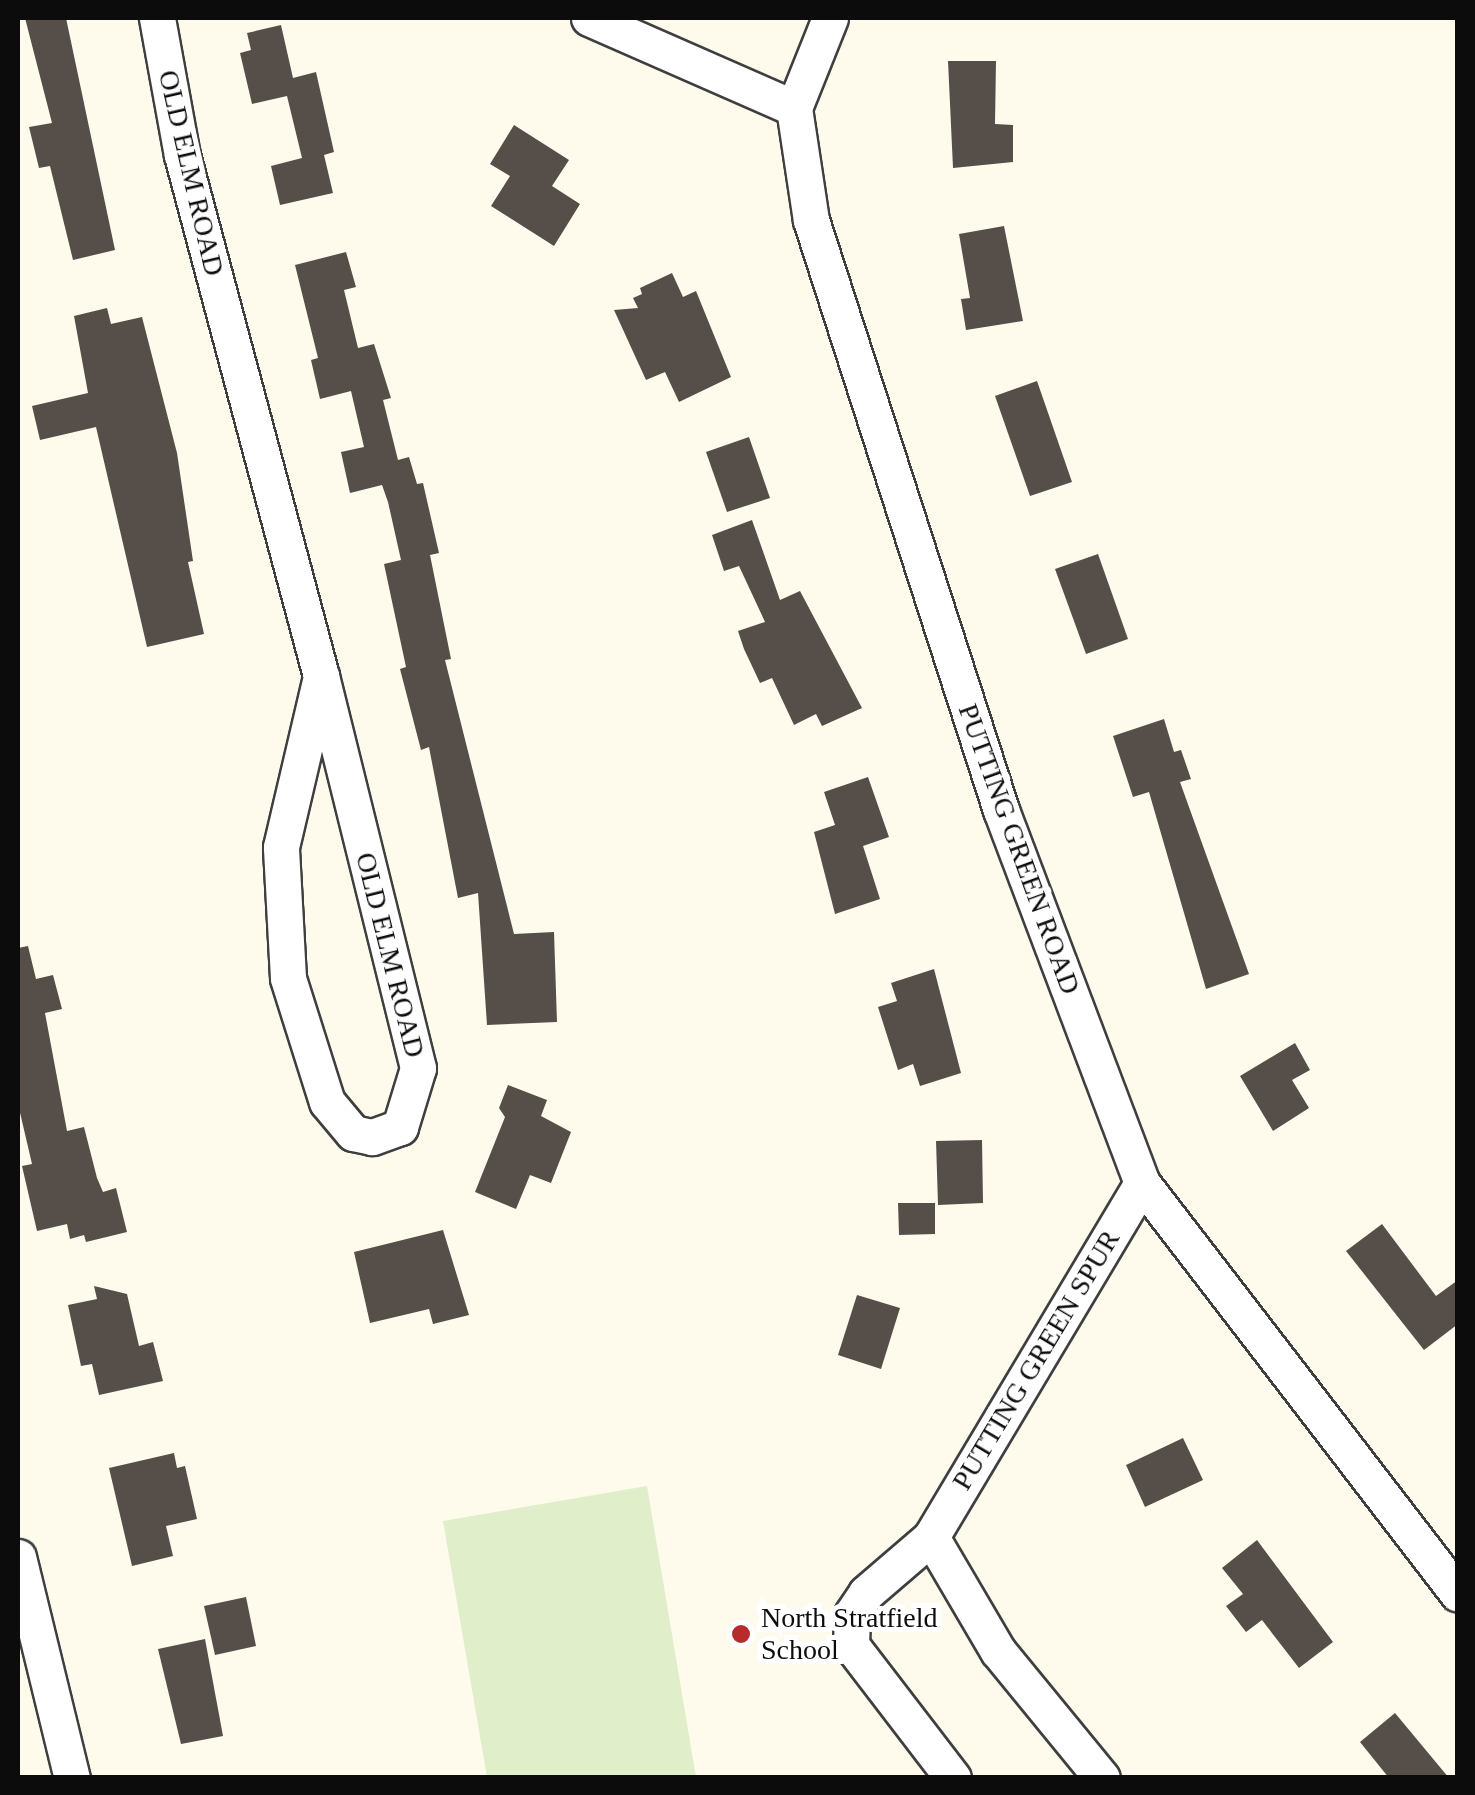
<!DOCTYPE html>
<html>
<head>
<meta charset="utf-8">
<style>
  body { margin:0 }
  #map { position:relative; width:1475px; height:1795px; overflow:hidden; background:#fefbed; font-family:Georgia,serif }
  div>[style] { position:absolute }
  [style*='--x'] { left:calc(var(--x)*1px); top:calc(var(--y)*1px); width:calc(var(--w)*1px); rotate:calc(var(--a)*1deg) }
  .pitch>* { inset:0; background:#e0eec9 }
  .building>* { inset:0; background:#554e49 }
  .roads { filter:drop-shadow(2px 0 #3f3f3f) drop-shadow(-2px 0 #3f3f3f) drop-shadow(0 2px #3f3f3f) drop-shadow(0 -2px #3f3f3f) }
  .minor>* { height:35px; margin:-17.5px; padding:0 17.5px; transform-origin:17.5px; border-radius:17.5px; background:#fff }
  .dots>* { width:28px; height:28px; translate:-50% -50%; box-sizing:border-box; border:5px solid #fff; border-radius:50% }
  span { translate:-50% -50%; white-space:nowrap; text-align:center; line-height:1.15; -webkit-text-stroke:10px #fff; paint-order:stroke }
  .street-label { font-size:28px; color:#0c0c0c }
  .poi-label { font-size:28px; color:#0c0c0c }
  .left { translate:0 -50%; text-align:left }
  .frame { position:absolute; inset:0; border:20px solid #0c0c0c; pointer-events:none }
</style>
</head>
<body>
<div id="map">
  <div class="pitch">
    <i style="clip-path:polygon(647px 1486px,696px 1777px,487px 1777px,443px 1521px)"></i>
  </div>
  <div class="building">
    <i style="clip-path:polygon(25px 18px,66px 18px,115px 250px,73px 260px,50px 166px,39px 168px,29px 127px,52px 123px)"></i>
    <i style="clip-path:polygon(281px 25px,293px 78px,316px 72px,334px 152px,324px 155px,333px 193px,280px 205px,271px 166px,302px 158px,287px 96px,252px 104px,240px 53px,251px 50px,247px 33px)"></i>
    <i style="clip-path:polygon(948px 61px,996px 61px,995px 124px,1013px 125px,1013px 162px,953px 168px)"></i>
    <i style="clip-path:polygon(514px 125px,569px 160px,552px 186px,580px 204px,554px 246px,491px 206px,510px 176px,490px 164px)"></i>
    <i style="clip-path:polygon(1004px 226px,1023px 321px,966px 330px,961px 299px,970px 298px,959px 234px)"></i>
    <i style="clip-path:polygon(346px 252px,356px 287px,344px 290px,358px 348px,374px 344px,391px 398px,383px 400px,398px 460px,409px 457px,417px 484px,423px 483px,439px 553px,430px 555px,451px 659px,445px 660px,514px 934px,554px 932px,557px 1022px,487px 1025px,478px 893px,458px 898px,429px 747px,421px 750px,400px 669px,406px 667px,384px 564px,401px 560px,388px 502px,382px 485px,350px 493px,341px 452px,364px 447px,351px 391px,320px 399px,311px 360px,318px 358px,295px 265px)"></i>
    <i style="clip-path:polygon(672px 273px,683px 297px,696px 291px,731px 377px,679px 402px,665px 372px,646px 380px,614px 310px,638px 308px,633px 298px,642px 294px,640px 288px)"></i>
    <i style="clip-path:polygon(107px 308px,111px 324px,142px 317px,177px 453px,193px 561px,188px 562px,204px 634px,147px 647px,96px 427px,40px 440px,32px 406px,88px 393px,74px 316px)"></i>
    <i style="clip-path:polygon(1037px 381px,1072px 482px,1030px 496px,995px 396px)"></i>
    <i style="clip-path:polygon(749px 437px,770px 498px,727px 512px,706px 452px)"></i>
    <i style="clip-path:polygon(752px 520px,780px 600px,800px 591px,862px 708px,822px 726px,816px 714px,794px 725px,772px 678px,760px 683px,744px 649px,738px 631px,765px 622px,739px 566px,724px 571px,712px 535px)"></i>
    <i style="clip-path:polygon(1098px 554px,1128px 639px,1086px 654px,1055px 569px)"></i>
    <i style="clip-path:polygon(1164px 719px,1174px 752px,1181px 750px,1191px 779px,1180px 782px,1249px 974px,1206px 989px,1149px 792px,1133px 797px,1113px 736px)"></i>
    <i style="clip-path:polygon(868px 777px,889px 837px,863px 846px,880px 899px,835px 914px,814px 832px,835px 825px,824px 792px)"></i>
    <i style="clip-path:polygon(28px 946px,36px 979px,53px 975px,62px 1009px,45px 1013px,67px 1131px,84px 1127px,97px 1178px,103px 1192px,116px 1188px,127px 1232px,86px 1242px,84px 1235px,70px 1239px,67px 1224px,37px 1231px,22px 1166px,32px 1164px,18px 1104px,18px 948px)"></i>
    <i style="clip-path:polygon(934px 969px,961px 1073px,920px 1086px,913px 1064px,898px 1070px,878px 1007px,897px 1001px,891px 983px)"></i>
    <i style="clip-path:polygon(1295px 1043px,1310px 1070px,1292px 1080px,1309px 1108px,1273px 1131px,1240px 1076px)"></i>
    <i style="clip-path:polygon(508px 1085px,547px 1100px,541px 1116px,571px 1132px,551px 1183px,530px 1175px,516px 1209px,475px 1192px,505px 1117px,499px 1108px)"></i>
    <i style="clip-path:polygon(982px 1140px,983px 1203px,938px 1205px,936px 1141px)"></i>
    <i style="clip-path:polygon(898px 1203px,935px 1203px,935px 1234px,899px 1235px)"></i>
    <i style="clip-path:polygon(1382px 1224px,1436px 1296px,1458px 1280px,1458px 1324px,1424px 1350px,1346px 1251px)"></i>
    <i style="clip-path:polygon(443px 1230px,469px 1315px,433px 1324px,429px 1309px,370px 1323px,354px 1252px)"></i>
    <i style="clip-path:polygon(94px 1286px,127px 1294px,139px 1346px,153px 1342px,163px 1381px,99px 1395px,92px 1364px,81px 1366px,68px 1305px,97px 1299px)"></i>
    <i style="clip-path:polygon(857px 1295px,900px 1308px,881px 1369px,838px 1355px)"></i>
    <i style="clip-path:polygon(1183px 1438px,1203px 1480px,1145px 1507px,1126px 1465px)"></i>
    <i style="clip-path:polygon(174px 1453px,177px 1468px,185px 1466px,197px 1519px,166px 1526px,173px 1556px,132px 1566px,109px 1468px)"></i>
    <i style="clip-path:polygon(1257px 1540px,1333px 1642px,1299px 1668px,1262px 1620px,1246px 1632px,1226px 1606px,1243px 1594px,1222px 1568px)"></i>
    <i style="clip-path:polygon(246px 1597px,256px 1646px,215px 1655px,204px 1606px)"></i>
    <i style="clip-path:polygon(205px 1639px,223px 1736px,181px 1744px,158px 1649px)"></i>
    <i style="clip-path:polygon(1395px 1713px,1449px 1778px,1389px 1778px,1360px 1742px)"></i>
  </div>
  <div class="roads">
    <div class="minor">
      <i style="--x:157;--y:18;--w:139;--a:79.7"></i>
      <i style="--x:182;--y:155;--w:539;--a:75.06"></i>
      <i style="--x:321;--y:676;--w:404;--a:76.1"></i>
      <i style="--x:418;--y:1068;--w:62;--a:107"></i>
      <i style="--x:400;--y:1127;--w:30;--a:160"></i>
      <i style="--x:372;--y:1137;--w:19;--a:-168"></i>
      <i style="--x:353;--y:1133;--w:40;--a:-130"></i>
      <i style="--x:327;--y:1102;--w:130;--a:-107.5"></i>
      <i style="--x:288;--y:978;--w:131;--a:-93.1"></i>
      <i style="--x:281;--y:847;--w:176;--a:-76.8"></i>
      <i style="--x:589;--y:18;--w:224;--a:23.7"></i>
      <i style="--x:830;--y:18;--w:97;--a:111.8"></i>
      <i style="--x:794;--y:108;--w:113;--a:81.4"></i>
      <i style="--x:811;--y:220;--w:620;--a:72.15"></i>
      <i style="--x:1001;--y:810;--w:399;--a:69.3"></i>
      <i style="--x:1142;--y:1183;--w:518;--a:52.44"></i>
      <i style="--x:931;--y:1537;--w:132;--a:59.6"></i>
      <i style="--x:998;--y:1651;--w:164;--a:50.7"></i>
      <i style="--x:18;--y:1557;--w:228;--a:76.3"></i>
      <i style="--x:953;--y:1778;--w:168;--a:-127.5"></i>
      <i style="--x:851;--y:1645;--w:31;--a:-88"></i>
      <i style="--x:852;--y:1614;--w:25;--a:-56"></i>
      <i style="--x:866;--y:1593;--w:86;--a:-40.7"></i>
      <i style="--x:931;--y:1537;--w:412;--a:-59.2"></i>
    </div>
  </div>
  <div class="dots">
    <i style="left:741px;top:1634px;background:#b62b2c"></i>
  </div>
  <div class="street-label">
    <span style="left:191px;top:173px;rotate:77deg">OLD ELM ROAD</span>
    <span style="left:1019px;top:849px;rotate:70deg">PUTTING GREEN ROAD</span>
    <span style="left:390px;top:955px;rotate:76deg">OLD ELM ROAD</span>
    <span style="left:1036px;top:1360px;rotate:-59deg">PUTTING GREEN SPUR</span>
  </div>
  <div class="poi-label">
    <span class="left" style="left:761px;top:1634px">North Stratfield<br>School</span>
  </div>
  <div class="frame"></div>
</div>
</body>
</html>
